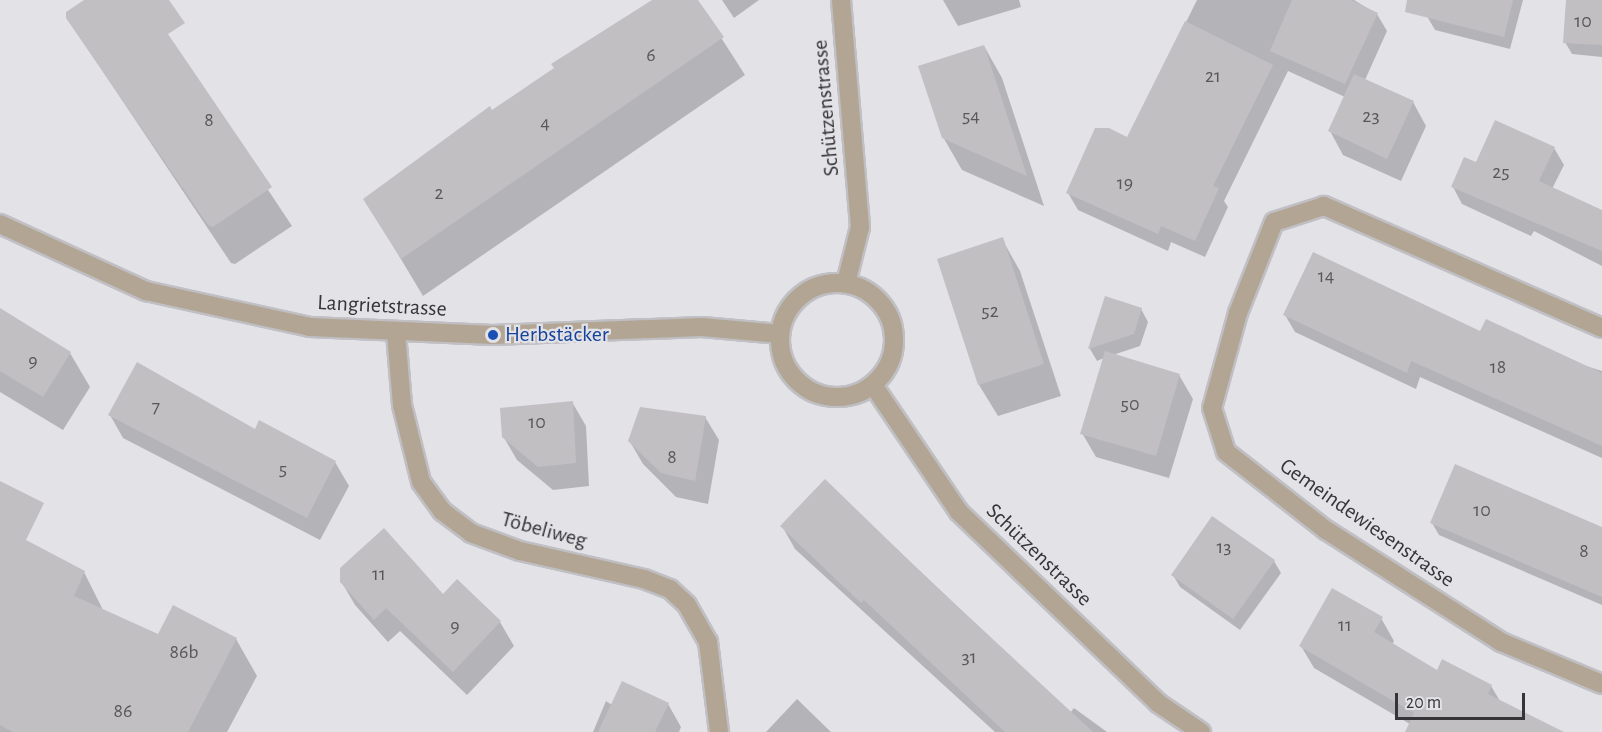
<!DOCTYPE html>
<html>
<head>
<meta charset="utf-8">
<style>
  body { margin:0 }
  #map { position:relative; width:1602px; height:732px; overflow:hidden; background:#e2e2e7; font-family:"Alegreya Sans",sans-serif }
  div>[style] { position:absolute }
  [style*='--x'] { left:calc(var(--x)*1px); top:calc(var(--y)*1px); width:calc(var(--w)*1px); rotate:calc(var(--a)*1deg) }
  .shadow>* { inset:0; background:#0003 }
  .building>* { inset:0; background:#c2bfc3 }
  .roads { filter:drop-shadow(2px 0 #bfbfc4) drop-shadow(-2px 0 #bfbfc4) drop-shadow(0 2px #bfbfc4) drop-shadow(0 -2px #bfbfc4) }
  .minor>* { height:18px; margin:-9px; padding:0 9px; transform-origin:9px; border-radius:9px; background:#b2a593 }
  .minor>.ring { margin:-9px; padding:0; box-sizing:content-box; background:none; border:18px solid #b2a593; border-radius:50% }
  .dots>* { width:16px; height:16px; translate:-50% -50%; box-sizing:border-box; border:3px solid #e2e2e7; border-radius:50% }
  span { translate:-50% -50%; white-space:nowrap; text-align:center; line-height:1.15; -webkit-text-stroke:4.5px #e2e2e7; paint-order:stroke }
  .number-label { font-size:20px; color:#58585a }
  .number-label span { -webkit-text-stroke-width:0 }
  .street-label { font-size:22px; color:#353537 }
  .transit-label { font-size:22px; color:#164399 }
  .left { translate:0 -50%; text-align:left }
  .scale { position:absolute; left:1395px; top:693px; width:130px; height:27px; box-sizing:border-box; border:3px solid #353537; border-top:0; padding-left:8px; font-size:18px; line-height:21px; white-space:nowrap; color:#353537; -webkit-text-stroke:4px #e2e2e7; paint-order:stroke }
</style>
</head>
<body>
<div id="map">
  <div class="shadow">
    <i style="clip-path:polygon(87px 0,142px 0,292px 226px,235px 264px,231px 263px,67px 18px)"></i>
    <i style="clip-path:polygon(655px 0,697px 0,745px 75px,423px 296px,365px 199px)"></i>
    <i style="clip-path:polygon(722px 0,759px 0,734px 18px)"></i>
    <i style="clip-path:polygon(943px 0,1019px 0,1021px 7px,958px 26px)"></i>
    <i style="clip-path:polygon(1197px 0,1354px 0,1377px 14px,1387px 31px,1365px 80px,1413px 102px,1426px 126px,1401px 181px,1343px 155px,1330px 131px,1345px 97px,1288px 71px,1224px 201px,1228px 207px,1205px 257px,1171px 242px,1168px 251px,1078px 210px,1068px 193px,1128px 139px)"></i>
    <i style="clip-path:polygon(1433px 0,1523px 0,1510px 49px,1435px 30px,1428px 18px)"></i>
    <i style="clip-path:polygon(1568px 0,1602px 0,1602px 57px,1572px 54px,1565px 42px)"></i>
    <i style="clip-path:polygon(984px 46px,1002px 78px,1044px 206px,962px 170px,943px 137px)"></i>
    <i style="clip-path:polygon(1554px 148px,1564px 165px,1552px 189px,1602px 212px,1602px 266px,1534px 231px,1531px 236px,1462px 204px,1453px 187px,1477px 164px)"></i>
    <i style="clip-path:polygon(1002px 239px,1020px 271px,1061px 396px,998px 416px,979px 385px)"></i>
    <i style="clip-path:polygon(1106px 298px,1141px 309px,1148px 322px,1140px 346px,1113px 355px,1179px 375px,1193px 399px,1169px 478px,1096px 457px,1082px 433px,1104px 358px,1097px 361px,1090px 349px)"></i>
    <i style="clip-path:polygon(1285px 315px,1481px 333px,1602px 371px,1602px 458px,1420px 377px,1416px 389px,1295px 332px)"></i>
    <i style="clip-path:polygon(0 319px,70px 353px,90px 387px,63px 430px,0 392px)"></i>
    <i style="clip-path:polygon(572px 402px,586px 426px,589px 486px,553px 490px,517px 460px,503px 436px)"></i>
    <i style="clip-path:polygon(110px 415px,255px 431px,335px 462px,349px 486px,320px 540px,123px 438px)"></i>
    <i style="clip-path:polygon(705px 417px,719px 440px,708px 504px,676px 497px,643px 464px,629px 440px)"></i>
    <i style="clip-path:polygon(825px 481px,1070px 713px,1074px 708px,1107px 732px,995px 732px,795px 549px,782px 526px)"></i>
    <i style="clip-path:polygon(1432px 523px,1602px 527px,1602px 605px,1439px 535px)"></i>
    <i style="clip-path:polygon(1274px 561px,1281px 573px,1240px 630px,1180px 587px,1173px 575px)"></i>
    <i style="clip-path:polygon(84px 572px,104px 612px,158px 636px,236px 639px,257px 676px,227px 732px,0 732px,0 626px)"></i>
    <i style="clip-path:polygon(341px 581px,443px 596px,457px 581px,500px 622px,514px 646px,467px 695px,400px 631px,388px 642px,355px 605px)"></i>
    <i style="clip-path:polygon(1381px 618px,1394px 641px,1392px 645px,1437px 672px,1491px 686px,1500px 701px,1553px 732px,1412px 732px,1410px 724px,1314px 668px,1301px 646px)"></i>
    <i style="clip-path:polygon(797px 699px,831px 732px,766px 732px)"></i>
    <i style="clip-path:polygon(606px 701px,612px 705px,668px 704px,681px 727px,679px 732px,593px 732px)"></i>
  </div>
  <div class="building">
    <i style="clip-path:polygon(84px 0,169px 0,185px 23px,168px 34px,272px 187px,213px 227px,208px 225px,66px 18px,66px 12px)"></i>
    <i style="clip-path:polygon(652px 0,698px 0,724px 37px,401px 259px,363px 199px,490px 106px,492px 110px,554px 68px,551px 64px)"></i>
    <i style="clip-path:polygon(1292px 0,1351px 0,1378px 13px,1345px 84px,1270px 51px)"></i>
    <i style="clip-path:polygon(1407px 0,1513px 0,1504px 37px,1405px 12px)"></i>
    <i style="clip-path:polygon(1566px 0,1602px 0,1602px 45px,1563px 43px)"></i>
    <i style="clip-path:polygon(1185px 21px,1273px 65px,1213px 186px,1219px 188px,1195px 241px,1161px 226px,1158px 234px,1066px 193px,1095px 128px,1109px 128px,1127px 137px)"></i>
    <i style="clip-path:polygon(984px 45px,1027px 176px,942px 138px,918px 66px)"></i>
    <i style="clip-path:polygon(1354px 74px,1414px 101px,1387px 159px,1328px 131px)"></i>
    <i style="clip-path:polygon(1495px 120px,1555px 147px,1539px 181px,1602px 210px,1602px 251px,1451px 187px,1464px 157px,1476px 162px)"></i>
    <i style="clip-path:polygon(1003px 237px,1044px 364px,978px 385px,937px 259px)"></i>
    <i style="clip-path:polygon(1313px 252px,1480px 331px,1486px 319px,1602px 373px,1602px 446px,1411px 361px,1407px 373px,1283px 315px)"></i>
    <i style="clip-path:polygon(1105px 296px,1142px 308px,1134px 334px,1088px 349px)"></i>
    <i style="clip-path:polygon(0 308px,71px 352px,43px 397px,0 371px)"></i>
    <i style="clip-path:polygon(1105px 351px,1180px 374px,1156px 456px,1080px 434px)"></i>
    <i style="clip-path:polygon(137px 362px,255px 429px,259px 420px,336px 461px,307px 518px,108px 415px)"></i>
    <i style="clip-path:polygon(573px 401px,576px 463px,538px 467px,502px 437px,500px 408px)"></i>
    <i style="clip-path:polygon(640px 407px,706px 416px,695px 481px,661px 473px,628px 441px)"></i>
    <i style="clip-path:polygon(1455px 464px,1602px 527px,1602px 597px,1430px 523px)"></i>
    <i style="clip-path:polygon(825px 479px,929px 580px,1093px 732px,1005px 732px,864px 600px,861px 603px,780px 526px)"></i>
    <i style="clip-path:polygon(0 481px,44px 503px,26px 540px,85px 571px,74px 596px,158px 634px,173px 605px,237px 638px,188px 732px,13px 732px,0 725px)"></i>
    <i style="clip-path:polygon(1212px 516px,1275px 560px,1233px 619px,1171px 575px)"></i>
    <i style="clip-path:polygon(384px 528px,443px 594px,457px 579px,501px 621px,453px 672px,386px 608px,374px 620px,340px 582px,340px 568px)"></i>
    <i style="clip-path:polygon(1332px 588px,1383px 617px,1374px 632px,1437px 670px,1442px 659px,1492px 685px,1488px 694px,1564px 732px,1405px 732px,1414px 713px,1299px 646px)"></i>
    <i style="clip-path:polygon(622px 681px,669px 703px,655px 732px,598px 732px)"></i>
  </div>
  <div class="roads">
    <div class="minor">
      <i style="--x:841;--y:0;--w:228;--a:85.2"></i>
      <i style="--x:860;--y:227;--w:58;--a:104"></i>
      <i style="--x:0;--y:224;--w:161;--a:24.7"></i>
      <i style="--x:146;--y:291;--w:168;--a:12.4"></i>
      <i style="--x:310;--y:327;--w:183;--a:2.5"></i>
      <i style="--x:493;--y:335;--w:209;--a:-2.2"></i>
      <i style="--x:702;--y:327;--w:78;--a:5.1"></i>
      <i class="ring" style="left:780px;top:283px;width:96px;height:96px"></i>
      <i style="--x:1602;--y:328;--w:304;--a:-156.3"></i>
      <i style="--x:1324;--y:206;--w:52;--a:162.3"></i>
      <i style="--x:1274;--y:222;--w:98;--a:111.6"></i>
      <i style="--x:1238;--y:313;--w:98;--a:105.3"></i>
      <i style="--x:1212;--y:408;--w:46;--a:72.3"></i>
      <i style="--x:1226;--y:452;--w:127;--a:38"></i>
      <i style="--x:1326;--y:530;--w:208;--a:32.6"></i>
      <i style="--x:1501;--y:642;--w:109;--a:22.6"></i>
      <i style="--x:396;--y:333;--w:72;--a:85.2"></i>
      <i style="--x:402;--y:405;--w:79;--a:76.1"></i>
      <i style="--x:421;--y:482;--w:36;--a:54"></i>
      <i style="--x:442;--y:511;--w:36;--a:37"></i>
      <i style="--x:471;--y:533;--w:52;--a:20.2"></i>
      <i style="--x:520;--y:551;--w:127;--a:12.7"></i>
      <i style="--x:644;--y:579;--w:28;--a:21"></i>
      <i style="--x:670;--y:589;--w:23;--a:43"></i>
      <i style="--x:687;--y:605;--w:43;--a:60.4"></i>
      <i style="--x:708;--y:642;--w:91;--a:83"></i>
      <i style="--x:873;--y:385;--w:153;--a:55.9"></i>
      <i style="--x:959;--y:512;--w:276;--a:43.8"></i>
      <i style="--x:1158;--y:703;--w:52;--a:34"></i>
    </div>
  </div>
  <div class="dots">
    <i style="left:493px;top:335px;background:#1a4fb4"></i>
  </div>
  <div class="number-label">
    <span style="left:1583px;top:21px">10</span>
    <span style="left:651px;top:55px">6</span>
    <span style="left:1213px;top:76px">21</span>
    <span style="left:971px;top:116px">54</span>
    <span style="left:1371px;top:116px">23</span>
    <span style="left:209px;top:120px">8</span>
    <span style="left:545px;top:123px">4</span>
    <span style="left:1501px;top:172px">25</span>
    <span style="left:1125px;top:183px">19</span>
    <span style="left:439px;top:193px">2</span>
    <span style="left:1326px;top:276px">14</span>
    <span style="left:990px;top:311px">52</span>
    <span style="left:33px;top:361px">9</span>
    <span style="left:1498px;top:367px">18</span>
    <span style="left:1130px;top:404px">50</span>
    <span style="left:156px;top:407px">7</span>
    <span style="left:537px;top:422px">10</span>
    <span style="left:672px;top:457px">8</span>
    <span style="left:283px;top:469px">5</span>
    <span style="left:1482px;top:510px">10</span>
    <span style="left:1224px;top:547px">13</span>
    <span style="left:1584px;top:551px">8</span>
    <span style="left:379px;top:574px">11</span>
    <span style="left:1345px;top:625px">11</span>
    <span style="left:455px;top:626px">9</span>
    <span style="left:184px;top:652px">86b</span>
    <span style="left:969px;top:657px">31</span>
    <span style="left:123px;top:711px">86</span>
  </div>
  <div class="street-label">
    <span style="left:826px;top:108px;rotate:-95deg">Schützenstrasse</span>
    <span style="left:382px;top:306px;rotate:3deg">Langrietstrasse</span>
    <span style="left:1367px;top:523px;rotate:35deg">Gemeindewiesenstrasse</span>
    <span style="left:544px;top:530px;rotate:15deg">Töbeliweg</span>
    <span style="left:1039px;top:555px;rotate:44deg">Schützenstrasse</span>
  </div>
  <div class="transit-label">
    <span class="left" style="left:505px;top:335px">Herbstäcker</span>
  </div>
  <div class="scale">20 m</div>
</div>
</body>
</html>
